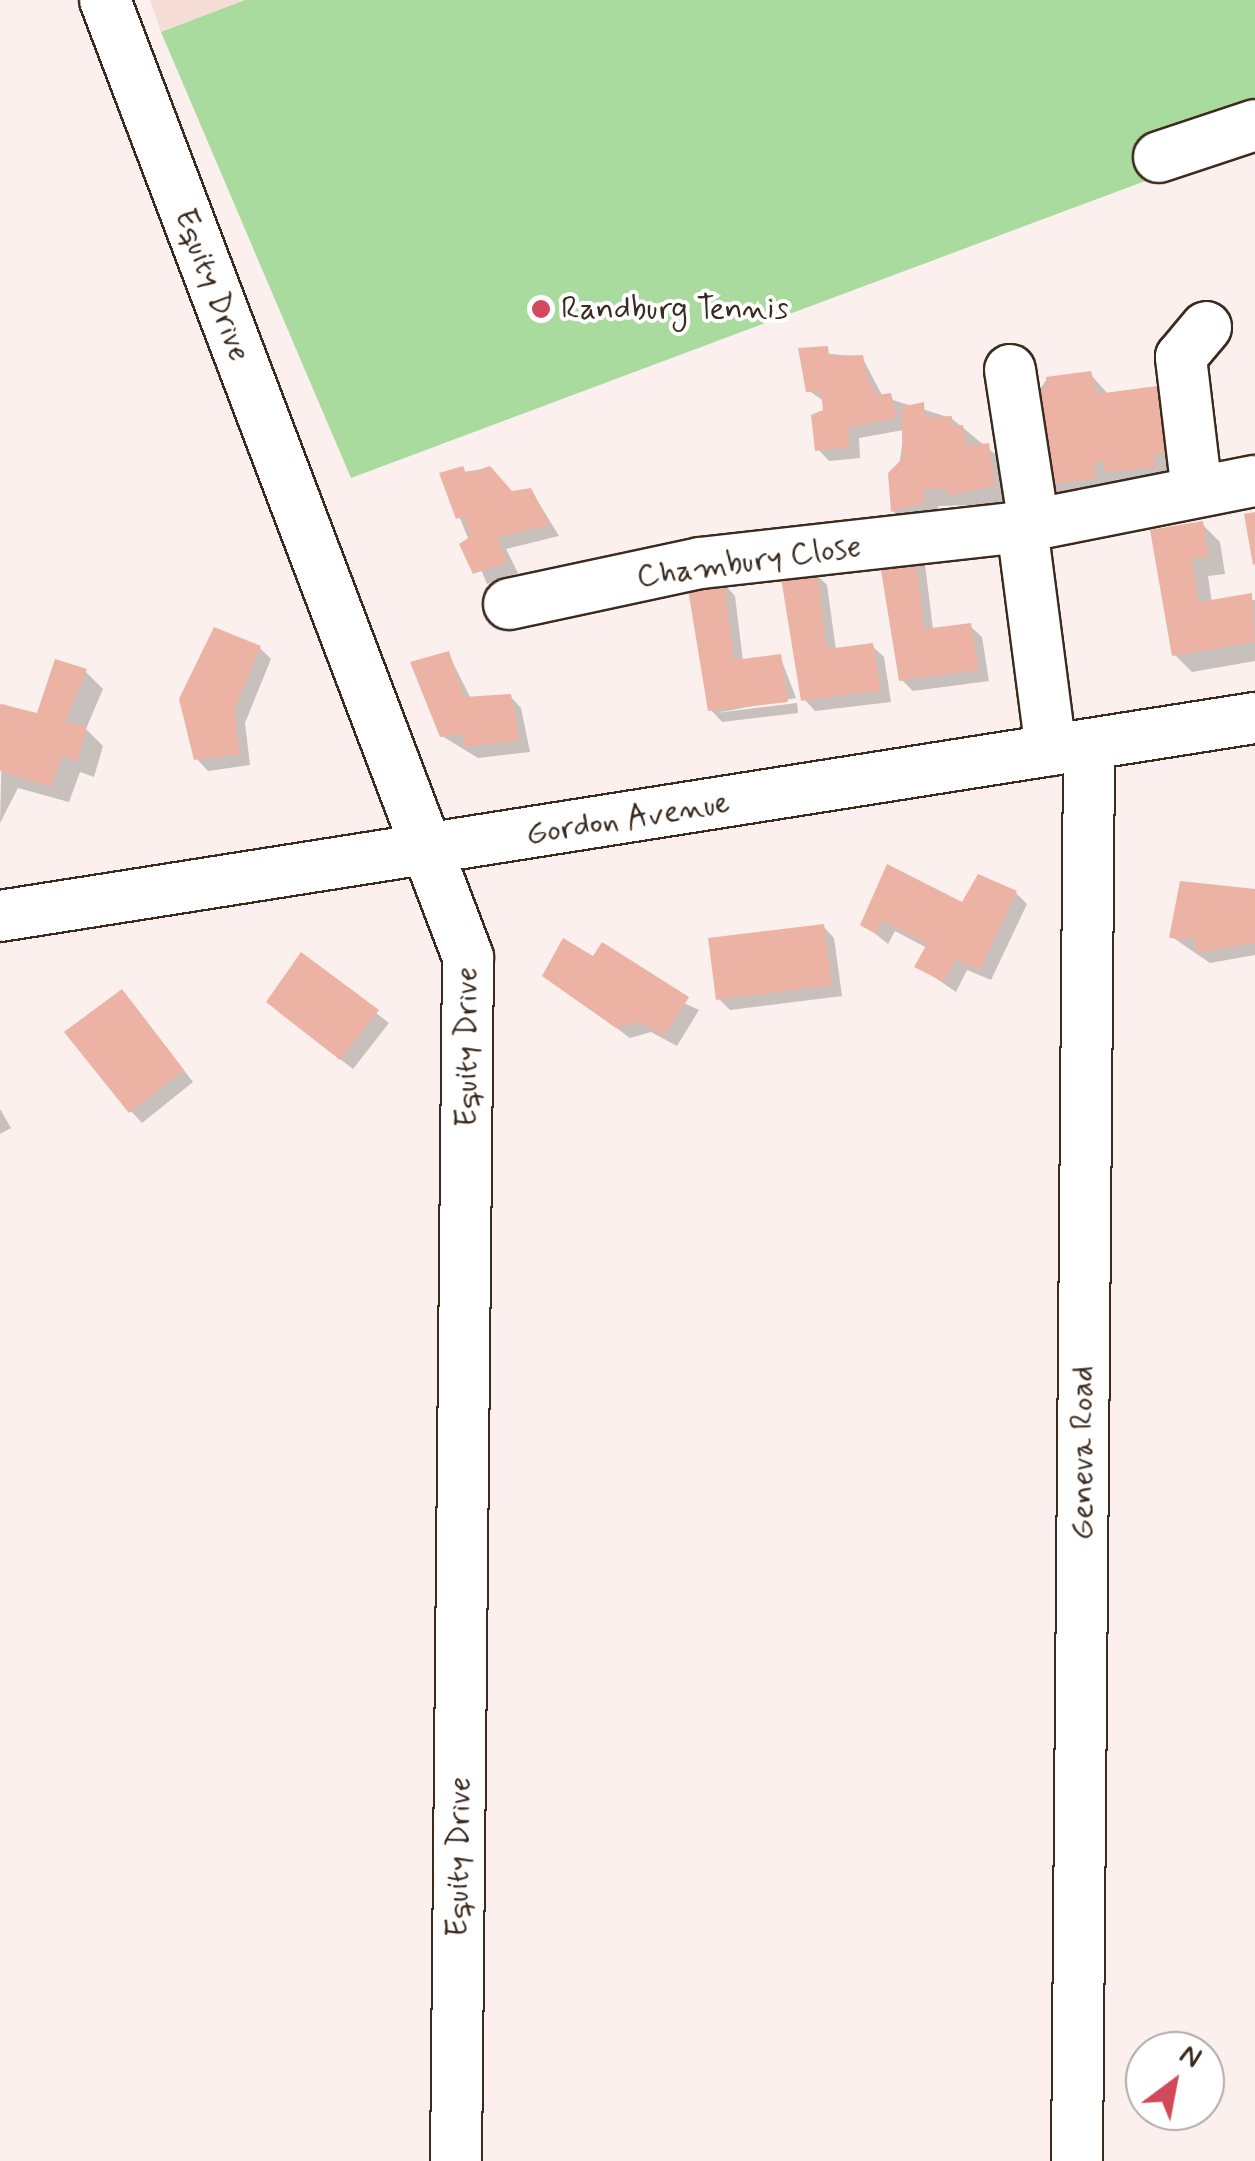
<!DOCTYPE html>
<html>
<head>
<meta charset="utf-8">
<style>
  body { margin:0 }
  #map { position:relative; width:1255px; height:2161px; overflow:hidden; background:#fbf0ed; font-family:Mynerve,sans-serif }
  div>[style] { position:absolute }
  [style*='--x'] { left:calc(var(--x)*1px); top:calc(var(--y)*1px); width:calc(var(--w)*1px); rotate:calc(var(--a)*1deg) }
  .built>* { inset:0; background:#f6ded7 }
  .green>* { inset:0; background:#a8db9d }
  .shadow>* { inset:0; background:#0003 }
  .building>* { inset:0; background:#ecb3a4 }
  .roads { filter:drop-shadow(2px 0 #3b2a1e) drop-shadow(-2px 0 #3b2a1e) drop-shadow(0 2px #3b2a1e) drop-shadow(0 -2px #3b2a1e) }
  .minor>* { height:50px; margin:-25px; padding:0 25px; transform-origin:25px; border-radius:25px; background:#fff }
  .dots>* { width:28px; height:28px; translate:-50% -50%; box-sizing:border-box; border:5px solid #fff; border-radius:50% }
  span { translate:-50% -50%; white-space:nowrap; text-align:center; line-height:1.15; -webkit-text-stroke:8px #fff; paint-order:stroke }
  .street-label { font-size:32px; color:#3b2a1e }
  .poi-label { font-size:32px; color:#3b2a1e }
  .left { translate:0 -50%; text-align:left }
  .north { position:absolute; left:1125px; top:2031px; width:100px; height:100px; box-sizing:border-box; background:#fff; border:2px solid #b1aaa5; border-radius:50%; rotate:32deg; font-size:28px; font-weight:700; line-height:40px; text-align:center; color:#3b2a1e }
  .north::after { content:''; display:block; margin:auto; width:35px; height:45px; background:#d1495b; clip-path:polygon(50% 0,100% 100%,50% 72%,0 100%) }
</style>
</head>
<body>
<div id="map">
  <div class="built">
    <i style="clip-path:polygon(150px 0,245px 0,161px 32px)"></i>
  </div>
  <div class="green">
    <i style="clip-path:polygon(245px 0,1255px 0,1255px 140px,351px 478px,161px 32px)"></i>
  </div>
  <div class="shadow">
    <i style="clip-path:polygon(801px 351px,862px 357px,883px 397px,951px 418px,1006px 463px,1012px 504px,938px 506px,940px 520px,910px 528px,893px 511px,904px 430px,859px 438px,860px 458px,829px 461px,818px 449px,825px 402px,808px 390px)"></i>
    <i style="clip-path:polygon(1090px 374px,1109px 395px,1157px 389px,1174px 407px,1185px 468px,1125px 488px,1117px 479px,1112px 496px,1066px 501px,1049px 483px,1027px 407px,1047px 379px)"></i>
    <i style="clip-path:polygon(490px 468px,513px 494px,531px 490px,559px 536px,506px 549px,518px 573px,487px 584px,442px 475px)"></i>
    <i style="clip-path:polygon(1202px 524px,1220px 542px,1225px 574px,1208px 576px,1212px 603px,1255px 600px,1255px 661px,1192px 672px,1174px 654px,1153px 532px)"></i>
    <i style="clip-path:polygon(914px 553px,925px 564px,933px 630px,970px 626px,982px 637px,989px 681px,913px 691px,901px 679px)"></i>
    <i style="clip-path:polygon(816px 574px,827px 585px,836px 650px,872px 646px,884px 657px,891px 702px,815px 711px,804px 699px)"></i>
    <i style="clip-path:polygon(724px 584px,735px 596px,743px 661px,780px 656px,796px 698px,716px 713px,797px 703px,798px 713px,722px 722px,711px 710px)"></i>
    <i style="clip-path:polygon(260px 648px,271px 659px,245px 723px,250px 765px,208px 771px,197px 759px)"></i>
    <i style="clip-path:polygon(448px 653px,471px 699px,510px 696px,521px 708px,530px 752px,478px 758px,442px 736px)"></i>
    <i style="clip-path:polygon(85px 671px,103px 689px,86px 729px,103px 746px,94px 777px,80px 772px,69px 802px,18px 788px,0 823px,3px 704px,39px 716px)"></i>
    <i style="clip-path:polygon(1255px 892px,1255px 955px,1210px 963px,1172px 937px)"></i>
    <i style="clip-path:polygon(1016px 893px,1027px 904px,991px 980px,967px 970px,956px 992px,918px 966px,927px 948px,895px 931px,888px 944px,863px 924px)"></i>
    <i style="clip-path:polygon(823px 926px,834px 938px,842px 996px,730px 1010px,718px 998px)"></i>
    <i style="clip-path:polygon(302px 956px,389px 1023px,353px 1069px,280px 1013px)"></i>
    <i style="clip-path:polygon(593px 960px,699px 1010px,677px 1046px,651px 1032px,630px 1038px,545px 976px)"></i>
    <i style="clip-path:polygon(133px 1004px,193px 1082px,142px 1123px,131px 1111px)"></i>
    <i style="clip-path:polygon(0 1109px,11px 1128px,0 1134px)"></i>
  </div>
  <div class="building">
    <i style="clip-path:polygon(828px 346px,829px 356px,863px 355px,868px 380px,877px 395px,891px 393px,897px 418px,849px 427px,849px 447px,815px 451px,811px 415px,823px 410px,821px 392px,806px 392px,798px 348px)"></i>
    <i style="clip-path:polygon(1091px 371px,1097px 394px,1157px 386px,1169px 451px,1155px 455px,1154px 468px,1105px 472px,1103px 461px,1094px 464px,1096px 479px,1046px 485px,1033px 391px,1047px 386px,1046px 377px)"></i>
    <i style="clip-path:polygon(924px 402px,925px 418px,952px 416px,951px 426px,963px 425px,967px 446px,989px 443px,995px 486px,947px 496px,946px 488px,922px 490px,924px 503px,891px 512px,888px 473px,903px 458px,901px 407px)"></i>
    <i style="clip-path:polygon(463px 466px,466px 474px,490px 466px,512px 491px,531px 488px,550px 525px,497px 538px,508px 562px,473px 574px,459px 544px,470px 537px,464px 516px,456px 519px,439px 473px)"></i>
    <i style="clip-path:polygon(1255px 512px,1255px 564px,1253px 565px,1244px 514px)"></i>
    <i style="clip-path:polygon(1203px 521px,1209px 557px,1192px 559px,1199px 602px,1252px 593px,1255px 642px,1172px 656px,1150px 530px)"></i>
    <i style="clip-path:polygon(915px 550px,924px 629px,971px 623px,979px 670px,899px 681px,879px 558px)"></i>
    <i style="clip-path:polygon(817px 571px,827px 649px,873px 643px,881px 691px,801px 701px,781px 578px)"></i>
    <i style="clip-path:polygon(724px 581px,734px 660px,781px 654px,788px 702px,708px 711px,688px 589px)"></i>
    <i style="clip-path:polygon(214px 627px,261px 646px,234px 710px,240px 754px,194px 760px,179px 699px)"></i>
    <i style="clip-path:polygon(449px 651px,464px 697px,511px 694px,520px 741px,464px 747px,462px 734px,440px 737px,410px 662px)"></i>
    <i style="clip-path:polygon(55px 659px,87px 669px,65px 722px,87px 726px,77px 762px,62px 756px,51px 787px,0 771px,0 704px,37px 713px)"></i>
    <i style="clip-path:polygon(887px 864px,962px 902px,978px 874px,1017px 891px,980px 970px,955px 960px,944px 982px,914px 967px,927px 944px,883px 921px,876px 934px,860px 925px)"></i>
    <i style="clip-path:polygon(1180px 881px,1255px 889px,1255px 943px,1196px 953px,1195px 939px,1169px 938px)"></i>
    <i style="clip-path:polygon(824px 924px,832px 985px,716px 1000px,708px 938px)"></i>
    <i style="clip-path:polygon(563px 938px,593px 956px,602px 942px,689px 997px,665px 1036px,638px 1022px,616px 1028px,542px 976px)"></i>
    <i style="clip-path:polygon(301px 952px,379px 1010px,340px 1060px,266px 1002px)"></i>
    <i style="clip-path:polygon(122px 989px,184px 1070px,129px 1113px,64px 1032px)"></i>
  </div>
  <div class="roads">
    <div class="minor">
      <i style="--x:105;--y:0;--w:1024;--a:69.23"></i>
      <i style="--x:468;--y:957;--w:1204;--a:90.57"></i>
      <i style="--x:1159;--y:157;--w:101;--a:-18.4"></i>
      <i style="--x:1010;--y:370;--w:157;--a:81.2"></i>
      <i style="--x:1197;--y:492;--w:136;--a:-96.8"></i>
      <i style="--x:1181;--y:357;--w:39;--a:-50"></i>
      <i style="--x:1022;--y:527;--w:225;--a:82.6"></i>
      <i style="--x:509;--y:604;--w:195;--a:-12.1"></i>
      <i style="--x:700;--y:563;--w:324;--a:-6.4"></i>
      <i style="--x:1022;--y:527;--w:237;--a:-11.2"></i>
      <i style="--x:0;--y:916;--w:1271;--a:-8.97"></i>
      <i style="--x:1077;--y:2161;--w:1416;--a:-89.51"></i>
    </div>
  </div>
  <div class="dots">
    <i style="left:541px;top:309px;background:#d1495b"></i>
  </div>
  <div class="street-label">
    <span style="left:212px;top:285px;rotate:69deg">Equity Drive</span>
    <span style="left:749px;top:562px;rotate:-8deg">Chambury Close</span>
    <span style="left:628px;top:819px;rotate:-9deg">Gordon Avenue</span>
    <span style="left:467px;top:1047px;rotate:-90deg">Equity Drive</span>
    <span style="left:1083px;top:1453px;rotate:-90deg">Geneva Road</span>
    <span style="left:459px;top:1857px;rotate:-89deg">Equity Drive</span>
  </div>
  <div class="poi-label">
    <span class="left" style="left:561px;top:309px">Randburg Tennis</span>
  </div>
  <div class="north">N</div>
</div>
</body>
</html>
